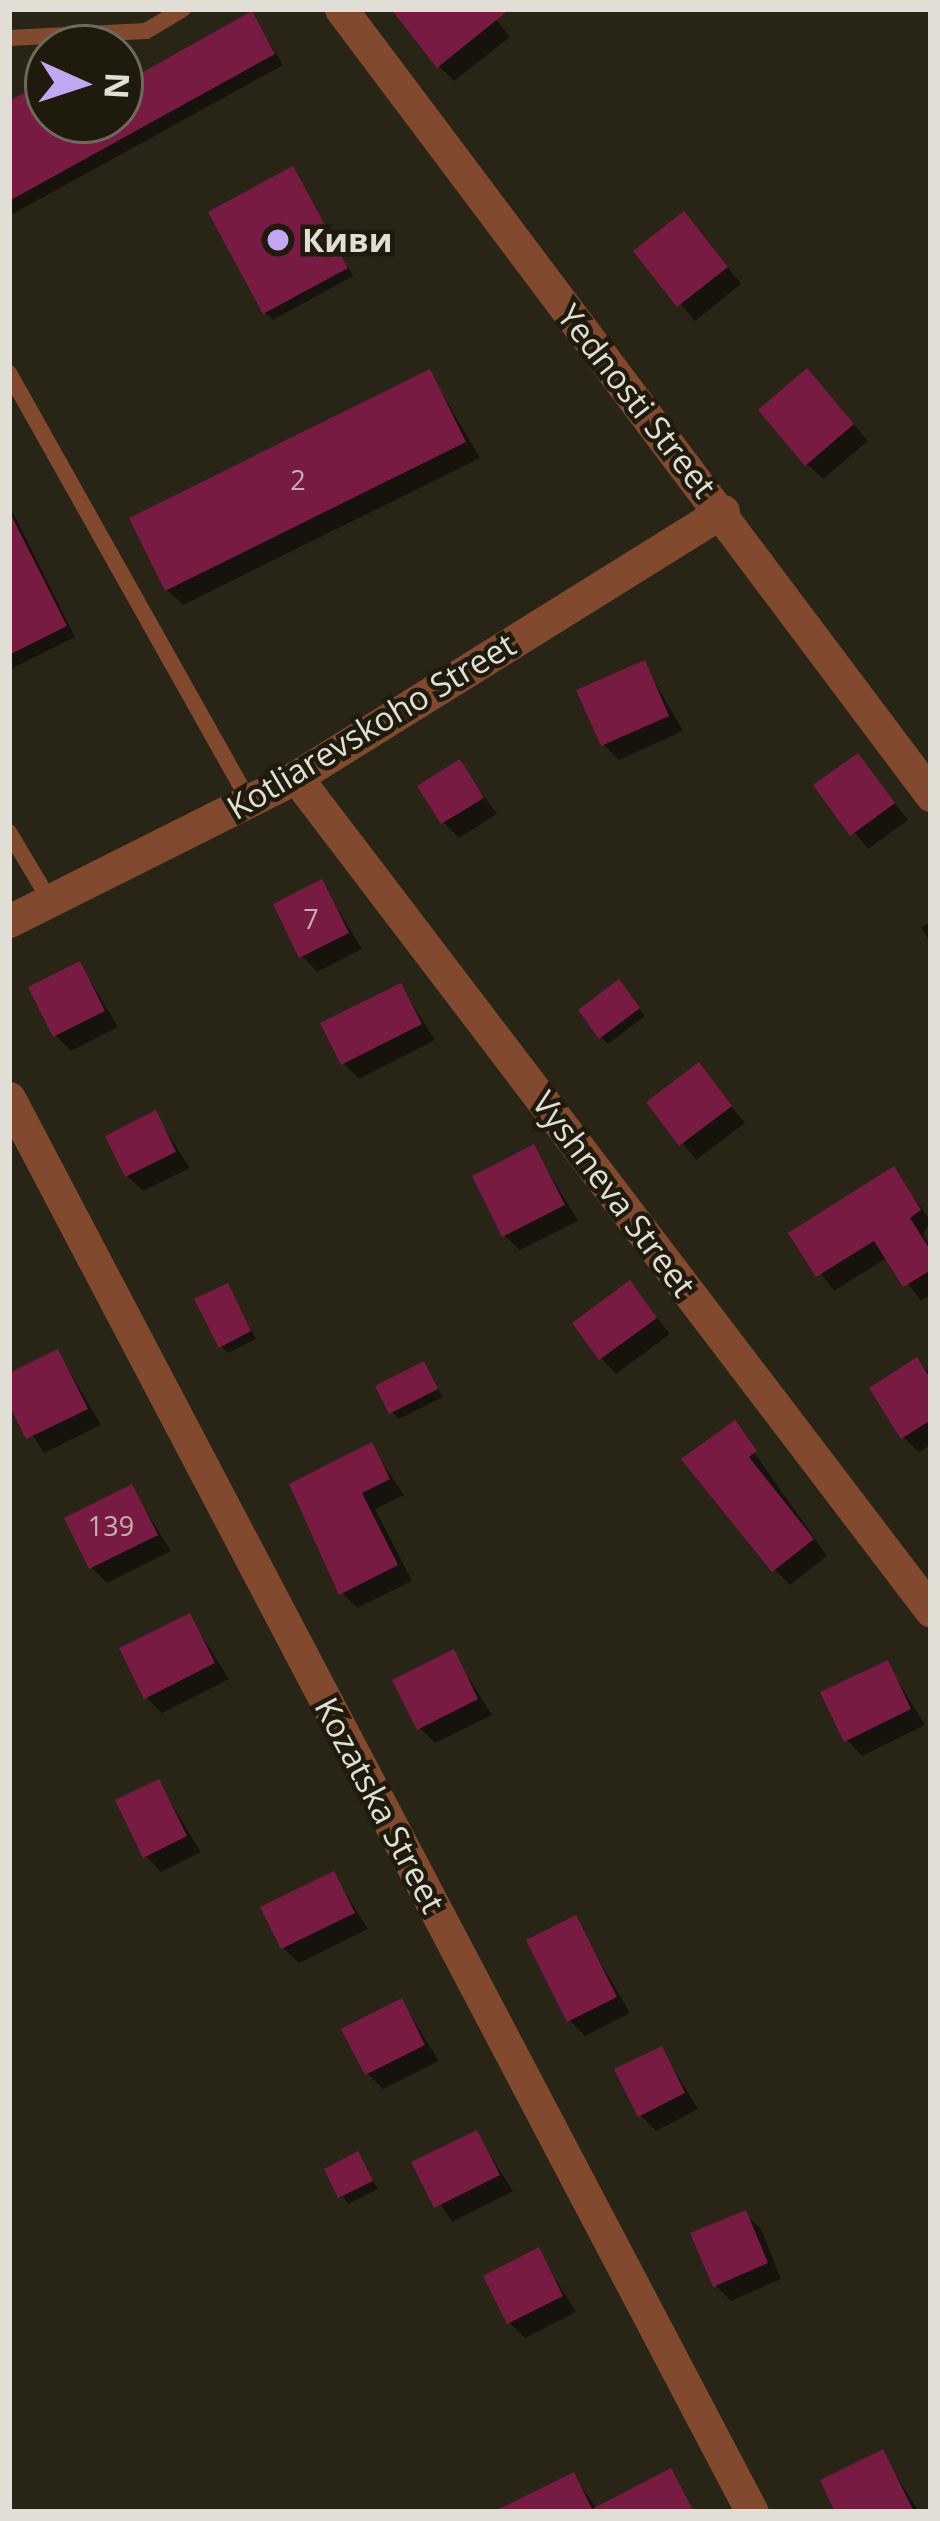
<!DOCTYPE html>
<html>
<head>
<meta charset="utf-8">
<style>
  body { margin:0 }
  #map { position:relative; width:940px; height:2521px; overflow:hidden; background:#292516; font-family:"Open Sans",sans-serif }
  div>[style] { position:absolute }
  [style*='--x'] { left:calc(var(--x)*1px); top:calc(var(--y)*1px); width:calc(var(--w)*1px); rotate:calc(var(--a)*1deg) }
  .shadow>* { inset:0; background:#0007 }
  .building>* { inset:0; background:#771b42 }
  .lane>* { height:16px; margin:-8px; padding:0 8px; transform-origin:8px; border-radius:8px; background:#814a2e }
  .street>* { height:33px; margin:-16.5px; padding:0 16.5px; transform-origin:16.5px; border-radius:16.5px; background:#814a2e }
  .dots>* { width:33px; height:33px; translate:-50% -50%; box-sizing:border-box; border:6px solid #1f1b0c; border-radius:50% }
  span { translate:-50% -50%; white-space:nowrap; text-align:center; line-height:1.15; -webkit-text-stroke:9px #1f1b0c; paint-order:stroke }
  .number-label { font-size:27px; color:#c6aeb0 }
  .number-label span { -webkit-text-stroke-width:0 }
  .poi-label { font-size:33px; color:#e1dfd5; font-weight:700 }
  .left { translate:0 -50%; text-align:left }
  .street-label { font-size:33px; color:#e1dfd5 }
  .frame { position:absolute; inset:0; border:12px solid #e1dfd5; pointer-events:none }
  .north { position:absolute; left:24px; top:24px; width:120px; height:120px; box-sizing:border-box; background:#1f1b0c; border:3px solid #6d695c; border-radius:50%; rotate:93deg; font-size:33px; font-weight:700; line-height:48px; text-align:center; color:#e1dfd5 }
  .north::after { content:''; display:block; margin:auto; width:42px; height:54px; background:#c2a8f3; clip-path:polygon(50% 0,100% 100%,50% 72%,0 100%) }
</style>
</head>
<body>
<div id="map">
  <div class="shadow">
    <i style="clip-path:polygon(421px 9px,488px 9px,510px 37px,454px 81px,439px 66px)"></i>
    <i style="clip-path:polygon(252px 15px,283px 65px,9px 216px,9px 105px,48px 83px,48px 120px,120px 120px,120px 69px,128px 84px)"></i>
    <i style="clip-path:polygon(293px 170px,353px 276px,273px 320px,265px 313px)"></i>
    <i style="clip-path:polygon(699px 230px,741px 284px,695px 321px,637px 252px)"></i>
    <i style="clip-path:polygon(430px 373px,480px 458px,183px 605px,167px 590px)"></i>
    <i style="clip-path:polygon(823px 388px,868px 441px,823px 479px,807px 464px)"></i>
    <i style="clip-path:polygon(9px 505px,75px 637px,9px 670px)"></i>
    <i style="clip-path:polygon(644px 663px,683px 731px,619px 760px,604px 745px)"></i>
    <i style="clip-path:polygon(858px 756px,908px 820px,868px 849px,817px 786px)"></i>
    <i style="clip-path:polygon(459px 763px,497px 814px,459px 838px,443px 822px)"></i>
    <i style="clip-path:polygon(321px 883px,362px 949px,317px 972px,302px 956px)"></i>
    <i style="clip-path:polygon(931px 922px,931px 944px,921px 927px)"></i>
    <i style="clip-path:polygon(80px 964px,118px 1027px,71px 1051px,55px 1035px)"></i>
    <i style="clip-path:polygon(401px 986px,435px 1040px,359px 1079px,343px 1063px)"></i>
    <i style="clip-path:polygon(626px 990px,645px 1016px,608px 1044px,601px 1037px)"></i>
    <i style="clip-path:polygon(698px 1066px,745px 1123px,696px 1160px,650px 1103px)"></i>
    <i style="clip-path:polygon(155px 1114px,190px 1168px,143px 1191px,127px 1176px)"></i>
    <i style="clip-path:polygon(534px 1148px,578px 1221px,520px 1250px,504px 1235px)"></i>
    <i style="clip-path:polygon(893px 1170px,931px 1221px,923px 1234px,931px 1247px,931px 1294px,921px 1301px,888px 1257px,834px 1291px,792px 1234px)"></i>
    <i style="clip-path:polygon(630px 1284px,670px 1334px,616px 1374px,601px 1358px)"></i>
    <i style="clip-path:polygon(227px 1287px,256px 1339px,228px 1353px,221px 1346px)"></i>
    <i style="clip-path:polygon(58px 1352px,101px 1425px,44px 1453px,9px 1398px,9px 1376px)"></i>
    <i style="clip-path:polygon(916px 1360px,931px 1375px,931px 1445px,919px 1452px,903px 1437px)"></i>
    <i style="clip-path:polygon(423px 1365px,443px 1397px,399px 1419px,392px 1412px)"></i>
    <i style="clip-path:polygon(734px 1424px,827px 1556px,790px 1585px,775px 1570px)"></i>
    <i style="clip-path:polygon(371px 1446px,404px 1495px,375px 1509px,412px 1581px,357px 1608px,342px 1593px)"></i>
    <i style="clip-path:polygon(131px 1487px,171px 1551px,107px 1583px,91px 1567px)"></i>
    <i style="clip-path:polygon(189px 1616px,229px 1679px,162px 1713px,146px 1697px)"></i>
    <i style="clip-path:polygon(453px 1653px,492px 1715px,435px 1743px,420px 1728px)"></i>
    <i style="clip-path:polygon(887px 1663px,925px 1725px,862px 1756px,847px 1740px)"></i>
    <i style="clip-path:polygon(158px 1782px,201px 1852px,161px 1872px,146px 1856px)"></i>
    <i style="clip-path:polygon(333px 1874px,368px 1929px,299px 1963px,283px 1948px)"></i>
    <i style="clip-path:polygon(575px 1919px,630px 2013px,585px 2036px,569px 2020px)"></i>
    <i style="clip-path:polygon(402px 2002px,439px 2061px,383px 2089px,367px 2073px)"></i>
    <i style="clip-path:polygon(661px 2049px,698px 2109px,656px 2131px,640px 2115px)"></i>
    <i style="clip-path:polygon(476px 2133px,513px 2191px,452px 2222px,415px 2164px)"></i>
    <i style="clip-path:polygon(357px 2155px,378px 2189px,348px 2204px,328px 2170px)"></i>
    <i style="clip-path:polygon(745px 2214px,761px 2229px,781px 2279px,731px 2301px,715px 2285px)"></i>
    <i style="clip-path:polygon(538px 2251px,576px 2312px,525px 2338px,509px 2322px)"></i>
    <i style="clip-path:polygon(882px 2453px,919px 2512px,839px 2512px)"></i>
    <i style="clip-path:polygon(573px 2475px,599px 2512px,538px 2512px)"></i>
  </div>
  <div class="building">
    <i style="clip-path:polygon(391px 9px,510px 9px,437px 68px)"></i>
    <i style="clip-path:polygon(252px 11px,275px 54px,9px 201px,9px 101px,48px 80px,48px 120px,120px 120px,120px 85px)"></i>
    <i style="clip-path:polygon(293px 166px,348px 268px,263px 314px,208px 212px)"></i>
    <i style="clip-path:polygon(684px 211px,728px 267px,677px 307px,633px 251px)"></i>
    <i style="clip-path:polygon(807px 368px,854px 424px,805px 466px,758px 410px)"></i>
    <i style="clip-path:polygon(430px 369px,466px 442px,165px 591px,129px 518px)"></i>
    <i style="clip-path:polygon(9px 511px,67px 626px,9px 655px)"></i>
    <i style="clip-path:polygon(645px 660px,669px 716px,601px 746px,576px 690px)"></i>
    <i style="clip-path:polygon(858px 753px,895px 803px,850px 836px,813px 785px)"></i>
    <i style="clip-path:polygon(460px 759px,484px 798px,441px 824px,417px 786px)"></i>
    <i style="clip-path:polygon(322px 879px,349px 933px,299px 958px,273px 904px)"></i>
    <i style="clip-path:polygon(80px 961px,105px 1011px,53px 1037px,28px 987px)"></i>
    <i style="clip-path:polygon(619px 979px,640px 1008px,599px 1039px,578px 1010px)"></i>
    <i style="clip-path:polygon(401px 983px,422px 1024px,341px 1065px,320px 1023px)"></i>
    <i style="clip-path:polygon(699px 1062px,732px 1106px,679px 1146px,646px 1102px)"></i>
    <i style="clip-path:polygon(156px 1110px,176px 1152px,125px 1177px,105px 1136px)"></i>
    <i style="clip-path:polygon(534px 1144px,565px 1205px,502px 1237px,472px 1176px)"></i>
    <i style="clip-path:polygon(894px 1166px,921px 1210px,910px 1218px,931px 1251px,931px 1270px,903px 1287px,874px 1241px,816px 1277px,788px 1233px)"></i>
    <i style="clip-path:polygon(630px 1280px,657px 1318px,599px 1360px,572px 1323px)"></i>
    <i style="clip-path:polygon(228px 1283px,251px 1331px,219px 1348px,194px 1299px)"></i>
    <i style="clip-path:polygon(58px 1349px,88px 1409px,26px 1439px,9px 1405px,9px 1373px)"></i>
    <i style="clip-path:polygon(917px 1357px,931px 1380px,931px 1420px,901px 1439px,869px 1388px)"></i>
    <i style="clip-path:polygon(424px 1361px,438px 1389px,389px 1414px,375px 1386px)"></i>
    <i style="clip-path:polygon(735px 1420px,757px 1451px,749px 1457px,814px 1539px,772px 1572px,681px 1459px)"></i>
    <i style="clip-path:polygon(372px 1442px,390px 1479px,362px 1493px,398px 1565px,339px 1595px,289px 1484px)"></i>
    <i style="clip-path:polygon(132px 1484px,158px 1535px,89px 1569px,64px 1518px)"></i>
    <i style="clip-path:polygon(190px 1613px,215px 1663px,144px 1699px,119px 1648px)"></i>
    <i style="clip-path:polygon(454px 1649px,478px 1699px,417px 1730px,392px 1680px)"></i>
    <i style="clip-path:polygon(888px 1660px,911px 1709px,844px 1742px,820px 1692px)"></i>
    <i style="clip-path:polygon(159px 1779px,187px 1836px,143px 1858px,115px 1800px)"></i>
    <i style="clip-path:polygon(334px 1871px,355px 1913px,281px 1949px,260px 1907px)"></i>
    <i style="clip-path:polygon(576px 1915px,617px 1997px,567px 2022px,526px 1940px)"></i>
    <i style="clip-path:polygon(402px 1998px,425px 2045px,365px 2075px,341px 2029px)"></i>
    <i style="clip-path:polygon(662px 2046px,685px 2093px,638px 2117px,614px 2069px)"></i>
    <i style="clip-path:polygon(477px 2130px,500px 2175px,434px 2208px,411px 2162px)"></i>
    <i style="clip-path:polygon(358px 2151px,373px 2181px,338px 2198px,324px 2169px)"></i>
    <i style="clip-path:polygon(746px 2210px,768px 2263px,713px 2287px,690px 2233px)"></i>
    <i style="clip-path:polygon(539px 2247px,563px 2296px,507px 2324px,483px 2276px)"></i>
    <i style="clip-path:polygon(883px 2449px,914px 2512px,835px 2512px,820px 2480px)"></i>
    <i style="clip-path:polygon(671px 2468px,694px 2512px,493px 2512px,574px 2472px,592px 2509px)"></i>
  </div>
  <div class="lane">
    <i style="--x:9;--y:38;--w:137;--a:-2.9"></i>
    <i style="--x:146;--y:31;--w:43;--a:-30.7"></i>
    <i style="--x:9;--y:373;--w:491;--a:60.7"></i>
    <i style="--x:9;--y:832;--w:80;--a:59.3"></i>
  </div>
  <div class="street">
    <i style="--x:341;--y:9;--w:983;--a:53.11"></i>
    <i style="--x:296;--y:777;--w:1048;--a:52.71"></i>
    <i style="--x:9;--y:921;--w:321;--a:-26.6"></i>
    <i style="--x:296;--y:777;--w:503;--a:-31.92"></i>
    <i style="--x:9;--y:1098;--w:1597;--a:62.28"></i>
  </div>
  <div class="dots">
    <i style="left:278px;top:240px;background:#c2a8f3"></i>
  </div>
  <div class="number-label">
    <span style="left:298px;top:480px">2</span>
    <span style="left:311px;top:919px">7</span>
    <span style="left:111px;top:1526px">139</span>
  </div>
  <div class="poi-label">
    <span class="left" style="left:302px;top:240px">Киви</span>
  </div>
  <div class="street-label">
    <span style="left:637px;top:401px;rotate:52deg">Yednosti Street</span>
    <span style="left:371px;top:726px;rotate:-31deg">Kotliarevskoho Street</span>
    <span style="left:614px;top:1194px;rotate:53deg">Vyshneva Street</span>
    <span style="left:380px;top:1805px;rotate:62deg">Kozatska Street</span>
  </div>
  <div class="frame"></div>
  <div class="north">N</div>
</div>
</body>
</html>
